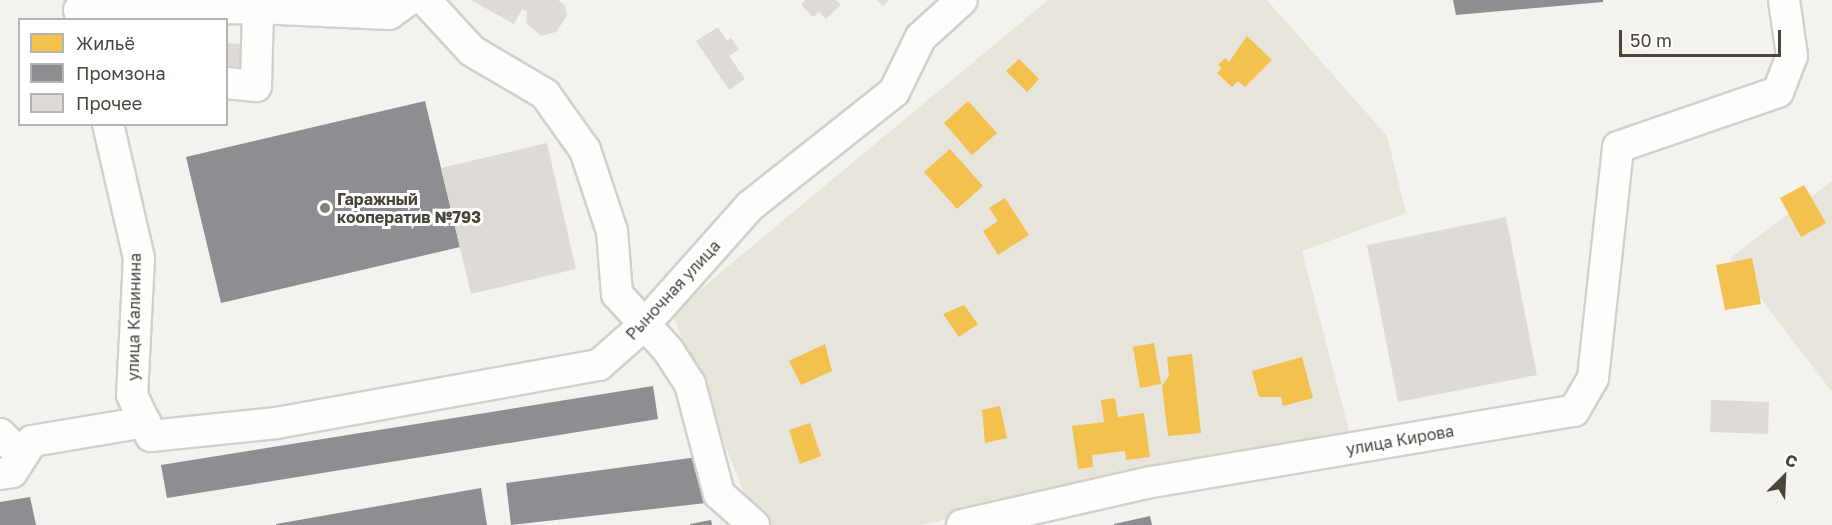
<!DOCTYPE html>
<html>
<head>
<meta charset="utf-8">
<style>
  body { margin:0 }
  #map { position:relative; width:1832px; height:525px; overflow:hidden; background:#f4f2ee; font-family:"Golos Text",sans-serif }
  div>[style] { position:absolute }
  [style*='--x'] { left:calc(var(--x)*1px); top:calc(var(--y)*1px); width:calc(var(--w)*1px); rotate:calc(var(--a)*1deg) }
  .residential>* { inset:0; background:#e7e4dc }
  .homes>* { inset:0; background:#f2c14e }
  .industry>* { inset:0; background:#8d8d92 }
  .building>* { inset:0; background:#dedbd6 }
  .roads { filter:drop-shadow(2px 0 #d2d0cb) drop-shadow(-2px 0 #d2d0cb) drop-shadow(0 2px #d2d0cb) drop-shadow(0 -2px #d2d0cb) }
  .minor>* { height:30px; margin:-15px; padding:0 15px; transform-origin:15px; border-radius:15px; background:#fdfdfc }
  .dots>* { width:16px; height:16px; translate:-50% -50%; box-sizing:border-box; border:3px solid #fff; border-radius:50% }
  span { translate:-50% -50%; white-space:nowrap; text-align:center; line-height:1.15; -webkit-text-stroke:6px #fff; paint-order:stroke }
  .poi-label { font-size:16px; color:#4b4439; font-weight:700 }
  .left { translate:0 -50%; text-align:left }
  .street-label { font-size:16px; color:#4b4439 }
  .legend { position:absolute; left:18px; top:18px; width:210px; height:108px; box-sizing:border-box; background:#fff; border:2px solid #b7b4b0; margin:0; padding:8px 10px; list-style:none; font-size:18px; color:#4b4439 }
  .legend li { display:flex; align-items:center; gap:12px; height:30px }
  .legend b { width:30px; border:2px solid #b7b4b0 }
  .north { position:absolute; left:1754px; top:447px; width:60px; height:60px; -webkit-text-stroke:4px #fff; paint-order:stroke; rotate:24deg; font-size:16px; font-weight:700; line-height:24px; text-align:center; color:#4b4439 }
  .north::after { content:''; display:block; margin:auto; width:21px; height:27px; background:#4b4439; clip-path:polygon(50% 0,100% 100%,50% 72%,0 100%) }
  .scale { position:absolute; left:1619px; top:30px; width:162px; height:27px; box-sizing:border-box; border:3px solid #4b4439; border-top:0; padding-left:8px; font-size:18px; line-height:21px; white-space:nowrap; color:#4b4439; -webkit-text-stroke:4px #fff; paint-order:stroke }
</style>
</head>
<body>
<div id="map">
  <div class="residential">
    <i style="clip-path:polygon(1048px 0,1267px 0,1387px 136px,1406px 213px,1302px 251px,1350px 434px,920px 525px,757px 525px,672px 313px)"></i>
    <i style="clip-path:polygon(1832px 181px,1832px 392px,1730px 258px)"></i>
  </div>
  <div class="homes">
    <i style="clip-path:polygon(1247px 36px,1272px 60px,1245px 87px,1238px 81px,1232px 87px,1217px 73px,1222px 68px,1218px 65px,1225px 58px,1229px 62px)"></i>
    <i style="clip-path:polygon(1019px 59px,1039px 79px,1027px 92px,1006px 71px)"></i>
    <i style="clip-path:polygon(968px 101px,997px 133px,972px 155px,944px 123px)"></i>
    <i style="clip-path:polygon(950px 149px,983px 186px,957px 209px,924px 172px)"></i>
    <i style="clip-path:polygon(1804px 185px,1826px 223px,1801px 237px,1780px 198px)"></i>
    <i style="clip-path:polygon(1005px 198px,1029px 235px,998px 255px,983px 231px,998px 221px,989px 208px)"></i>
    <i style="clip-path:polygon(1752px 258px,1761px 304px,1725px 310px,1716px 265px)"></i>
    <i style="clip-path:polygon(964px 305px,978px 324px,959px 337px,943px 314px)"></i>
    <i style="clip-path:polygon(1154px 343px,1161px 384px,1140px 388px,1133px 347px)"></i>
    <i style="clip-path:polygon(825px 344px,832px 371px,801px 385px,789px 361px)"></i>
    <i style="clip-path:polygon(1192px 354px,1201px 433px,1168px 436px,1162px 386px,1169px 376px,1167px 357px)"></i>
    <i style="clip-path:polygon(1302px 357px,1313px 398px,1283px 406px,1281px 397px,1259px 397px,1252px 371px)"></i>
    <i style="clip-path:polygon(1115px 398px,1118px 417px,1144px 413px,1150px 457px,1126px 460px,1125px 451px,1092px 455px,1093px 467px,1078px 469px,1072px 426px,1104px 422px,1101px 400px)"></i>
    <i style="clip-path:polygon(1000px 406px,1007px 438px,985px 443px,982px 410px)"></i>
    <i style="clip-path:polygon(810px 423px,821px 456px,800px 464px,789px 430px)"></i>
  </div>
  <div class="industry">
    <i style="clip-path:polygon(1453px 0,1603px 0,1603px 2px,1456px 15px)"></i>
    <i style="clip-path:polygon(425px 101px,460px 247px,221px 303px,186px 157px)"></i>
    <i style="clip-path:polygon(653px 386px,658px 419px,167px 498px,161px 465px)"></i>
    <i style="clip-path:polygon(705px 456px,715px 502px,511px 525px,506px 483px)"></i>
    <i style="clip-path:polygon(481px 488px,487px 525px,276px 525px,276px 524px)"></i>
    <i style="clip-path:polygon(30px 497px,36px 525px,0 525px,0 502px)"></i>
    <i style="clip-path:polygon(1150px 516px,1152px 525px,1114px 525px,1114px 524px)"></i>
    <i style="clip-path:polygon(711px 520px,712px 525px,690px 525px,690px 524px)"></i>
  </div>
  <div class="building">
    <i style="clip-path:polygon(471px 0,558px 0,565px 5px,567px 16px,556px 32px,541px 36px,526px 23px,527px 12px,522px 9px,514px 24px)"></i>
    <i style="clip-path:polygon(805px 0,836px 0,841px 5px,826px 19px,819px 12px,813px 17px,801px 5px)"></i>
    <i style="clip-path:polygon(877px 0,889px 0,883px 6px)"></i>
    <i style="clip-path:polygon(718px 27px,727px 41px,731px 38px,739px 50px,729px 56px,745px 79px,729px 90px,696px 41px)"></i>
    <i style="clip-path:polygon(226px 43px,254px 45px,252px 68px,226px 66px)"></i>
    <i style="clip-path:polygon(547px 143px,576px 269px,471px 294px,441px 168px)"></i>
    <i style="clip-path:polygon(1506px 217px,1537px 375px,1398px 402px,1367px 245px)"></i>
    <i style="clip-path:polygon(1711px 400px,1769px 402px,1768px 434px,1710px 432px)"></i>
  </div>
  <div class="roads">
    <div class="minor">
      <i style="--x:425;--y:0;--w:69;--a:47.3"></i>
      <i style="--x:472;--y:51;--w:85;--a:30.5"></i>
      <i style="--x:545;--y:94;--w:69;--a:54.5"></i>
      <i style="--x:585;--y:150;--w:85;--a:71.6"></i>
      <i style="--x:612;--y:231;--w:63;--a:85.5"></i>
      <i style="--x:617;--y:294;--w:76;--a:47.7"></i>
      <i style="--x:668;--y:350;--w:40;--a:57.1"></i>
      <i style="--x:690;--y:384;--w:114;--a:75.2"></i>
      <i style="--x:719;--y:494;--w:47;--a:41.5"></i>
      <i style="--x:79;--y:10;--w:179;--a:-0.6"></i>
      <i style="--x:258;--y:8;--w:131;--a:2.6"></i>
      <i style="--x:389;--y:14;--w:24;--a:-36"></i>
      <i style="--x:226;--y:83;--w:30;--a:6"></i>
      <i style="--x:256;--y:86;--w:78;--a:-88.5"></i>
      <i style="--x:108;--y:124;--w:138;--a:77"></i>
      <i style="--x:139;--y:258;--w:137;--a:92.9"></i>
      <i style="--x:132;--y:395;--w:45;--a:65.1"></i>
      <i style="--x:151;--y:436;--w:126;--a:-5.9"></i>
      <i style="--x:276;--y:423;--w:328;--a:-10.2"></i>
      <i style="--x:599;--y:365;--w:60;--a:-41.6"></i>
      <i style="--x:644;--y:325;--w:159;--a:-48.3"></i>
      <i style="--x:750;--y:206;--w:184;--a:-38.4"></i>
      <i style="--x:894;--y:92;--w:61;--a:-63.9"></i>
      <i style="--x:921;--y:37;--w:55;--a:-42.1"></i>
      <i style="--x:0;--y:434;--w:31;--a:45"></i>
      <i style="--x:0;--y:474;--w:12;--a:-9"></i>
      <i style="--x:12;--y:472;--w:37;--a:-57"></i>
      <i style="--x:32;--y:441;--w:115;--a:-9.5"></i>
      <i style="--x:962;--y:525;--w:195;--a:-12.8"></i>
      <i style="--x:1152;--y:482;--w:428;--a:-9.6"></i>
      <i style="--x:1574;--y:411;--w:38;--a:-60"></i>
      <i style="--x:1593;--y:378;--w:232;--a:-83.8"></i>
      <i style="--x:1618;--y:147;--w:169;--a:-19"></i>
      <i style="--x:1778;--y:92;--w:39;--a:-69"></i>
      <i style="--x:1792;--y:56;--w:57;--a:-98.1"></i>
    </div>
  </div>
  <div class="dots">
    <i style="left:325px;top:208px;background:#868178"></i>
  </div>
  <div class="poi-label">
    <span class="left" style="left:337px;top:208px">Гаражный<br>кооператив №793</span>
  </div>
  <div class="street-label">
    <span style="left:673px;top:290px;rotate:-47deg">Рыночная улица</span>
    <span style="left:134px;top:317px;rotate:-89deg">улица Калинина</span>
    <span style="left:1400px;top:440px;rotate:-10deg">улица Кирова</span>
  </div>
  <ul class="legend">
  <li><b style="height:16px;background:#f2c14e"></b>Жильё</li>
  <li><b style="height:16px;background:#8d8d92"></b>Промзона</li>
  <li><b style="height:16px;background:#dedbd6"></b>Прочее</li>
  </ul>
  <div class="north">С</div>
  <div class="scale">50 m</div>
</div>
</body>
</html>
